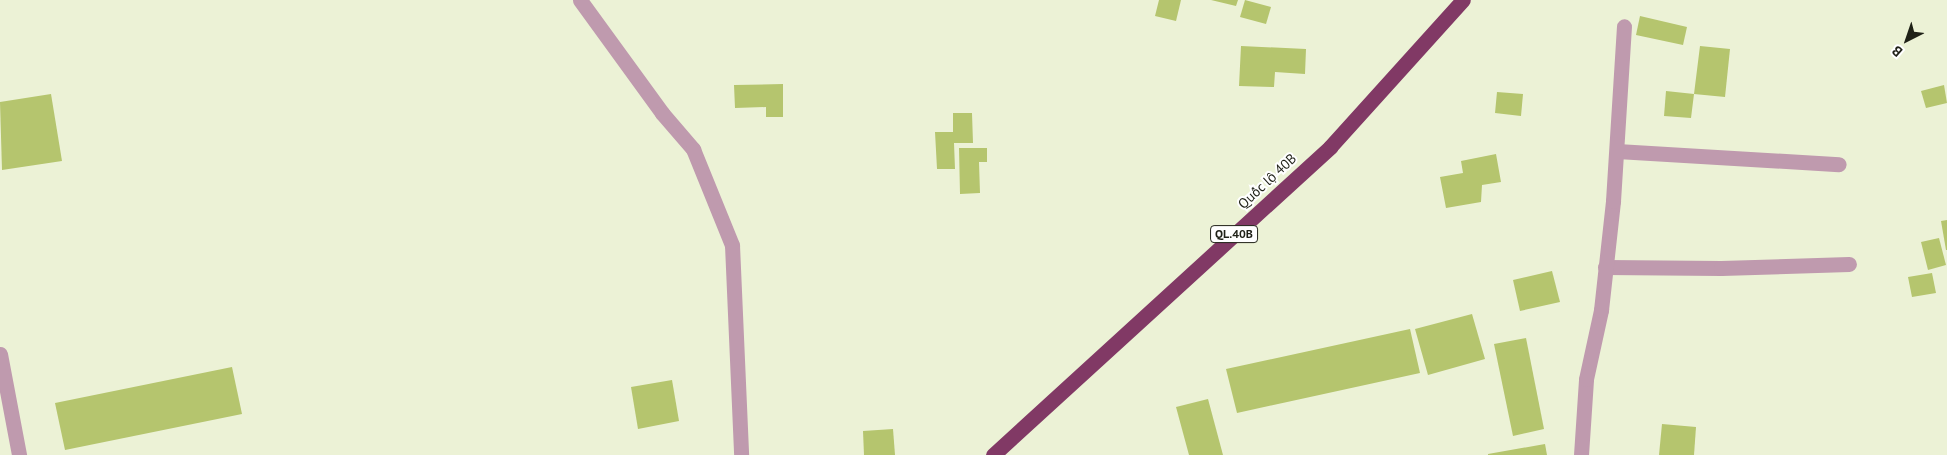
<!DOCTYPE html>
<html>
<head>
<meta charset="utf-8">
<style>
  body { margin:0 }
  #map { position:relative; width:1947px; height:455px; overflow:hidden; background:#ecf2d6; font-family:"PT Sans",sans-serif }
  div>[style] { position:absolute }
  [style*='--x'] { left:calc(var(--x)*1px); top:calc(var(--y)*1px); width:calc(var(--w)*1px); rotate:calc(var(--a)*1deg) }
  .building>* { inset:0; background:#b5c56e }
  .minor>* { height:15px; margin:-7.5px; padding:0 7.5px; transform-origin:7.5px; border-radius:7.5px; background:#bf9aae }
  .highway>* { height:15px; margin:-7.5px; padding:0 7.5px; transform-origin:7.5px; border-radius:7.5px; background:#813965 }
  span { translate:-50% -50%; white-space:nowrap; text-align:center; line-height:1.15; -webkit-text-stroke:4px #fff; paint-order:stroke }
  .shield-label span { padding:1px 4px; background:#fff; border:1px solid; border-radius:4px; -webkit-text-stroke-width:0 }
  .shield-label { font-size:12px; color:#1f2117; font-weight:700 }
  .street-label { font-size:14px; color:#1f2117 }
  .north { position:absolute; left:1882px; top:15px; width:50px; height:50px; -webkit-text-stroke:4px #fff; paint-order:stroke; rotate:221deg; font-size:14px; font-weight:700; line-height:20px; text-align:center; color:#1f2117 }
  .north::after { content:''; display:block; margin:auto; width:18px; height:22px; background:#1f2117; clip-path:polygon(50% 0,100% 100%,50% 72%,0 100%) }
</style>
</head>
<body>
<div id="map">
  <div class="building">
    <i style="clip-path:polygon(1159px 0,1181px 0,1176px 21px,1155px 16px)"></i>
    <i style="clip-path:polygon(1211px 0,1238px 0,1236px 6px)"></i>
    <i style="clip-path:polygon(1245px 0,1271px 7px,1266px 24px,1240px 17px)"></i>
    <i style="clip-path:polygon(1640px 16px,1687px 27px,1683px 45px,1636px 35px)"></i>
    <i style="clip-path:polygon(1241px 46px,1306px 49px,1305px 74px,1275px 72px,1274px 87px,1239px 86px)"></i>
    <i style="clip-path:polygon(1700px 46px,1730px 49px,1725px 97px,1694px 94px)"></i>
    <i style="clip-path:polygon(783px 84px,783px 117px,766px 117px,766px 107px,735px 108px,734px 85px)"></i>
    <i style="clip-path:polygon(1944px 85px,1947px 103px,1926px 108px,1921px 91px)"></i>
    <i style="clip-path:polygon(1666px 91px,1694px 94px,1691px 118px,1664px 116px)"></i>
    <i style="clip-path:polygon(1497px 92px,1523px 94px,1521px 116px,1495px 113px)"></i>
    <i style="clip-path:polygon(51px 94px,62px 161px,2px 170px,0 102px)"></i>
    <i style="clip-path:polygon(953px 113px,972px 113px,973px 143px,954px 143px,955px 169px,937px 169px,935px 132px,953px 132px)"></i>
    <i style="clip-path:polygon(959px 148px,987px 148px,987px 162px,979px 162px,980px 193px,960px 194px)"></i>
    <i style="clip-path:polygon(1496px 154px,1501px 182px,1482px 185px,1481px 202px,1446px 208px,1440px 177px,1463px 173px,1461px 161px)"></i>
    <i style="clip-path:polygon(1947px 220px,1947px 250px,1946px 250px,1941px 221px)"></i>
    <i style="clip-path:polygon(1939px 238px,1946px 265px,1928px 270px,1921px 242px)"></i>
    <i style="clip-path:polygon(1552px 271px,1560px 302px,1520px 311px,1513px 280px)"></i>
    <i style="clip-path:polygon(1932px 273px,1936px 293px,1912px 297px,1908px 277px)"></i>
    <i style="clip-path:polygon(1472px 314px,1485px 359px,1428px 375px,1415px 329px)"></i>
    <i style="clip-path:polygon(1410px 329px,1420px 373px,1237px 413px,1226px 369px)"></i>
    <i style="clip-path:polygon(1526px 338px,1544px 429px,1513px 436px,1494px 344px)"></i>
    <i style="clip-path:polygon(232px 367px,242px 414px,65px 450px,55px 403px)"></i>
    <i style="clip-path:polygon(672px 380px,679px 421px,638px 429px,631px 387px)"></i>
    <i style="clip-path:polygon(1208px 399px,1223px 455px,1189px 455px,1176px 407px)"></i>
    <i style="clip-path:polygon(1662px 424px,1696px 427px,1694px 455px,1659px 455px)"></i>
    <i style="clip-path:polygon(893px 429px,895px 455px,864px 455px,863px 431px)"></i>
    <i style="clip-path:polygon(1545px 444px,1547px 455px,1488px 455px,1488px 454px)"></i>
  </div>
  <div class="minor">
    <i style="--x:580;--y:0;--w:140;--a:54"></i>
    <i style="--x:662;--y:113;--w:48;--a:49.3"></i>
    <i style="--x:693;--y:149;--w:104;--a:67.9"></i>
    <i style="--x:732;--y:245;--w:210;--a:87.5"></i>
    <i style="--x:1617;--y:151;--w:222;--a:3.4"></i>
    <i style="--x:1605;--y:267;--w:116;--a:0.5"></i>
    <i style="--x:1721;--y:268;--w:128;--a:-1.8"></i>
    <i style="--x:0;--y:354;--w:103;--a:79.3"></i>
    <i style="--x:1581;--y:455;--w:76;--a:-86.2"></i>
    <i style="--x:1586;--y:379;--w:71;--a:-77.7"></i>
    <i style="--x:1601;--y:310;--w:110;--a:-83.7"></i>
    <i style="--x:1613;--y:201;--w:175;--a:-86.4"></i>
  </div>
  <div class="highway">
    <i style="--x:993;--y:455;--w:457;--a:-42.4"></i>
    <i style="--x:1330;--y:147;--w:198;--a:-47.9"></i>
  </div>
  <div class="shield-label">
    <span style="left:1234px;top:234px">QL.40B</span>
  </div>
  <div class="street-label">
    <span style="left:1267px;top:181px;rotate:-43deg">Quốc lộ 40B</span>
  </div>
  <div class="north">B</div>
</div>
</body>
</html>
